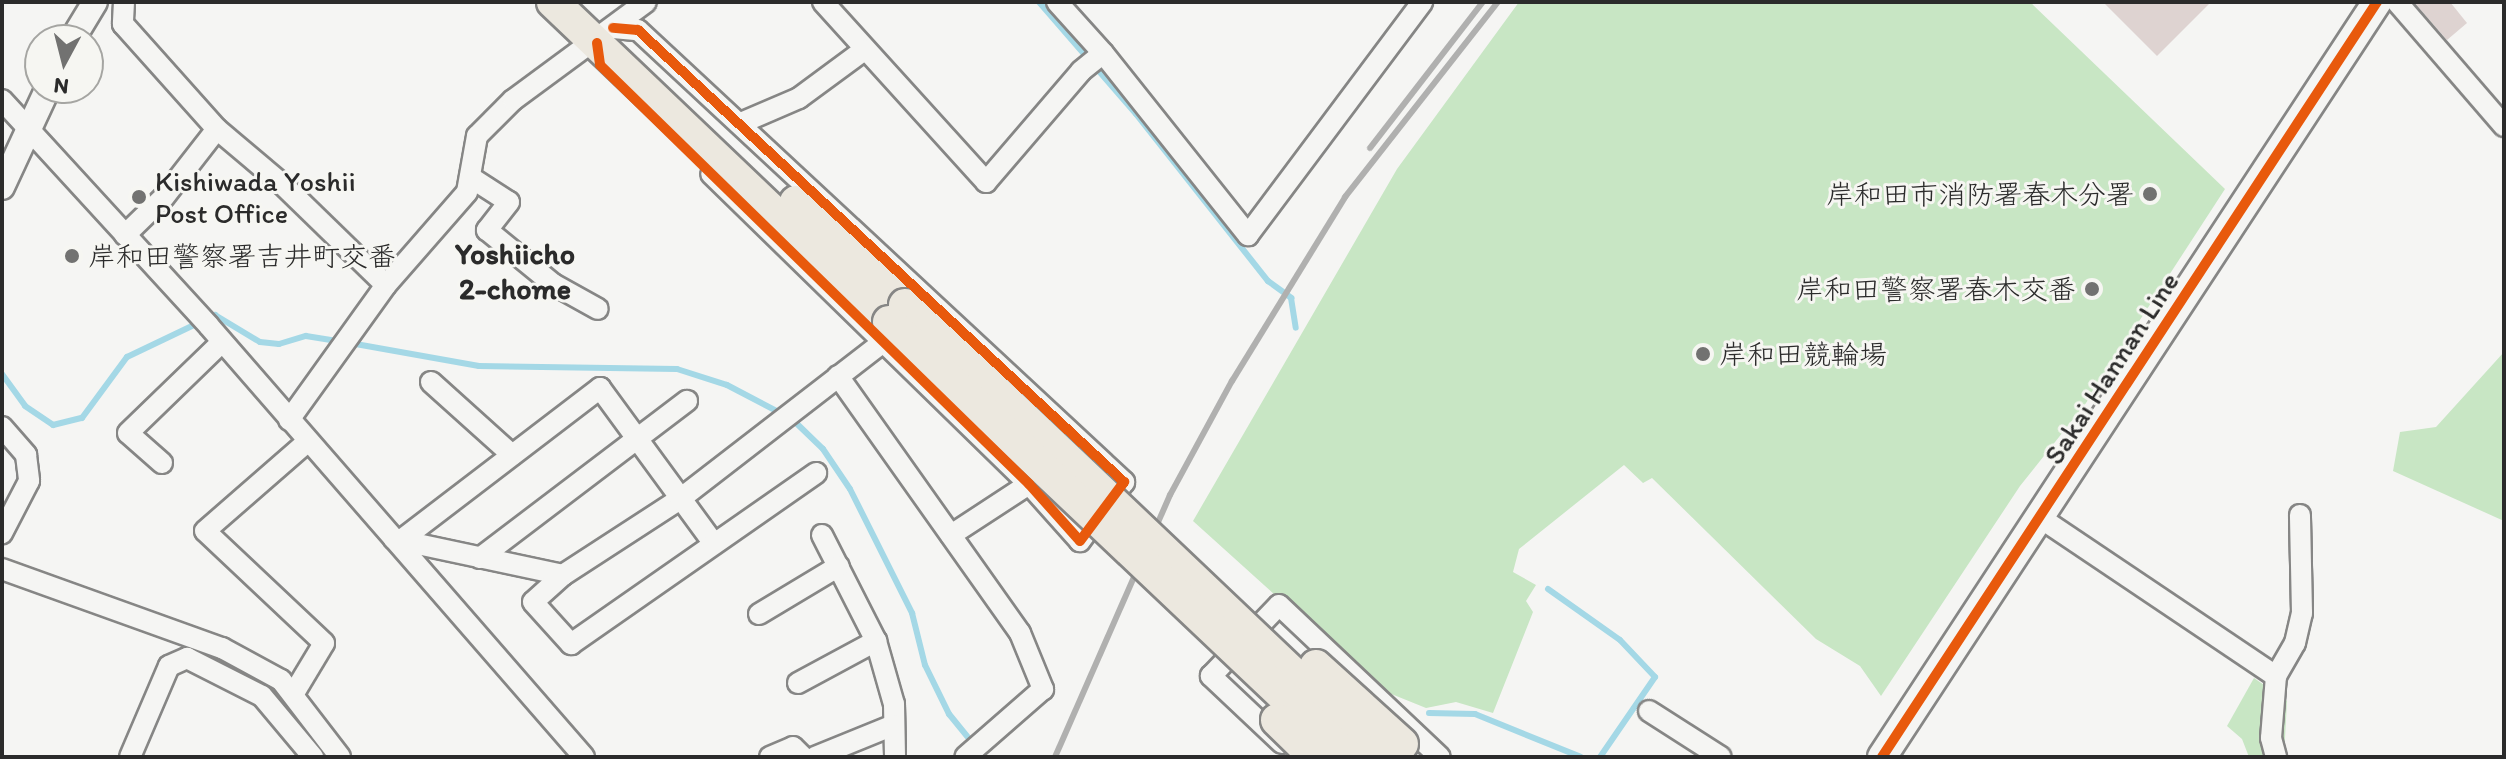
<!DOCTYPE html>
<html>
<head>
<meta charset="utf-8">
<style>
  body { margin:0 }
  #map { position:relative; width:2506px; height:759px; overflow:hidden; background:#f5f5f3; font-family:Itim,"Klee One",sans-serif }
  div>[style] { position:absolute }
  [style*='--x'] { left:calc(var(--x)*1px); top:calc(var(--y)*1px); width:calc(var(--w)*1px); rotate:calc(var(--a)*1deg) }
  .green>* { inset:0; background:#c8e6c4 }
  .stream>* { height:6px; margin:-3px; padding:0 3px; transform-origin:3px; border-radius:3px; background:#a4d8e6 }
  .building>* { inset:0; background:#ded3d1 }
  .roads { filter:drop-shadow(2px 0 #868685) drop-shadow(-2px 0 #868685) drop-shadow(0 2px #868685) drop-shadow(0 -2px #868685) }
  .minor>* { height:20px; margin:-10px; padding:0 10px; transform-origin:10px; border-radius:10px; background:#f5f5f3 }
  .tertiary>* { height:24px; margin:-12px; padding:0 12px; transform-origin:12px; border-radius:12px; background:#f5f5f3 }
  .secondary>* { height:28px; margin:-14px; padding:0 14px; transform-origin:14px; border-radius:14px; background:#f5f5f3 }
  .primary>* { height:32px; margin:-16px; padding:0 16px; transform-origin:16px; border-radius:16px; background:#ece8df }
  .rail>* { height:6px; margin:-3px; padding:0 3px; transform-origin:3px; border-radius:3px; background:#b0b0af }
  .bridges { filter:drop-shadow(2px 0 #868685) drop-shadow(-2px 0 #868685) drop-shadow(0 2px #868685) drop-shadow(0 -2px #868685) }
  .primary-bridge>* { height:32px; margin:-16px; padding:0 16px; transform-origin:16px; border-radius:16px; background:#ece8df }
  .cycleway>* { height:10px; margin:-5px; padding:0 5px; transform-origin:5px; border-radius:5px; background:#e8590c }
  .dots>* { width:22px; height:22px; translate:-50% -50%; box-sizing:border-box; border:4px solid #f6f6f2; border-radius:50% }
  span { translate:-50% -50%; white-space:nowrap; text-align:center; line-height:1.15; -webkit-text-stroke:6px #f6f6f2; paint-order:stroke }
  .poi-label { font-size:28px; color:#2b2b2b }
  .left { translate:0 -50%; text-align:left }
  .right { translate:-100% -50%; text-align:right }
  .street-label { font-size:28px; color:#2b2b2b }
  .neighbourhood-label { font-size:30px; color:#2b2b2b; font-weight:700 }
  .frame { position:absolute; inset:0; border:4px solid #2b2b2b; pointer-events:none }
  .north { position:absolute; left:24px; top:24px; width:80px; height:80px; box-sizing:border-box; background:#f6f6f2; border:2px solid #a5a5a2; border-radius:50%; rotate:187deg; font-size:22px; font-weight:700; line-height:32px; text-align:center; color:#2b2b2b }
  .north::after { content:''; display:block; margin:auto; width:28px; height:36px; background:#727271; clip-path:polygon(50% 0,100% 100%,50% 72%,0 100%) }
</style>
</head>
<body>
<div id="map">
  <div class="green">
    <i style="clip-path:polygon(1519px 2px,2030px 2px,2225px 189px,2086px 403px,2020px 486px,1881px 696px,1860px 666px,1816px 639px,1652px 478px,1643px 483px,1624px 465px,1519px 549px,1513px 572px,1536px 585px,1526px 601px,1533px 612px,1493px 713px,1456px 702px,1426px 708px,1379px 689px,1193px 521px,1397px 169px)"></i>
    <i style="clip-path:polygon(2504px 352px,2504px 521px,2393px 471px,2400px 432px,2436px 427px)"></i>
    <i style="clip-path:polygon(2254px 678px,2287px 701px,2284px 757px,2249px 757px,2242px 739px,2227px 726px)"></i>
  </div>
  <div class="stream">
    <i style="--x:1039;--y:2;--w:148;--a:49.1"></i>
    <i style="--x:1136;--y:114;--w:213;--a:51.7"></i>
    <i style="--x:1268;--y:281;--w:29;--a:36"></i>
    <i style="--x:1291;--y:298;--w:30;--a:81"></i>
    <i style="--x:350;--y:343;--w:131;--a:10.1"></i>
    <i style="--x:479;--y:366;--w:198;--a:0.9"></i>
    <i style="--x:677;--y:369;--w:52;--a:17.7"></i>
    <i style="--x:727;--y:385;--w:73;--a:27.6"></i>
    <i style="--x:792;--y:419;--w:43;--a:44.1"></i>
    <i style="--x:823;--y:449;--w:48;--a:56"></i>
    <i style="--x:850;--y:489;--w:139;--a:63.4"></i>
    <i style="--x:912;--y:613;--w:54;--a:76"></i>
    <i style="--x:925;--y:665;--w:55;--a:63.9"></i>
    <i style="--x:949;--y:714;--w:55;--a:50.9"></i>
    <i style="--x:2;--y:374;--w:39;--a:54"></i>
    <i style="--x:25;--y:406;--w:34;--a:34"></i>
    <i style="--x:53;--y:425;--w:30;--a:-14"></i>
    <i style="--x:82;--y:418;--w:76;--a:-53.6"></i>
    <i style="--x:127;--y:357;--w:98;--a:-25.5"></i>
    <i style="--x:215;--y:315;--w:52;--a:31"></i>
    <i style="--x:260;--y:342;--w:19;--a:6"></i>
    <i style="--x:279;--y:344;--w:28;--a:-17"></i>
    <i style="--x:306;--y:336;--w:33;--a:9"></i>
    <i style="--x:1548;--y:589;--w:88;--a:35.3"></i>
    <i style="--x:1620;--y:640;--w:51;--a:46.6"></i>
    <i style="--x:1655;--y:677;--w:97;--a:124.5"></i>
    <i style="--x:1429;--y:713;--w:46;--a:1.2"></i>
    <i style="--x:1475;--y:714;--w:114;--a:22.1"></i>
  </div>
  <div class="building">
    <i style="clip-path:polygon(2103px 2px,2211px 2px,2157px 56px)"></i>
    <i style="clip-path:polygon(2414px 2px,2450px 2px,2467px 23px,2447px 40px)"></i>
  </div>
  <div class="roads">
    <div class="minor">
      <i style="--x:124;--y:2;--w:22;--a:93"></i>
      <i style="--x:123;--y:24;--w:141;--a:48.2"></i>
      <i style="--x:217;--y:129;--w:84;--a:40.2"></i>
      <i style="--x:281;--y:183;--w:146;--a:44.2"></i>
      <i style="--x:823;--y:2;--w:243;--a:47.8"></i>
      <i style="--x:986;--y:182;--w:146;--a:-49.4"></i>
      <i style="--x:1081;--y:71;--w:28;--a:-39"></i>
      <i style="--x:1103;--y:53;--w:233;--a:51.5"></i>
      <i style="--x:1248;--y:235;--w:291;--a:-53.2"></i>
      <i style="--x:1057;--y:2;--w:69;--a:48"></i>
      <i style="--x:2397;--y:2;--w:164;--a:49.2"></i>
      <i style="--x:613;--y:28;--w:25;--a:5"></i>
      <i style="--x:638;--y:30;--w:664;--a:42.92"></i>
      <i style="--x:1124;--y:482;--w:74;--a:126.7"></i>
      <i style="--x:1080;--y:541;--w:76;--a:-131.8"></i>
      <i style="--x:1029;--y:484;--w:444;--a:-135.7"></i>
      <i style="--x:2;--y:100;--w:306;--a:47.5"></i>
      <i style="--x:209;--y:326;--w:571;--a:48.97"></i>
      <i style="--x:741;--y:123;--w:63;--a:-23.3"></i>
      <i style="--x:799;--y:98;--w:81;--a:-36.4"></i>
      <i style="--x:470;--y:177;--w:46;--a:32.7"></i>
      <i style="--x:509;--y:202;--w:36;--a:128"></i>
      <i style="--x:487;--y:230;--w:85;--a:39.3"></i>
      <i style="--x:553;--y:284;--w:51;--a:29.1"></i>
      <i style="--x:125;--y:235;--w:54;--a:-44.3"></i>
      <i style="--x:164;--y:197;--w:86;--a:-52.1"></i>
      <i style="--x:838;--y:376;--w:315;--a:54.7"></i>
      <i style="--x:1020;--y:633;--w:61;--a:67.7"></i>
      <i style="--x:1043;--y:689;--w:103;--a:138.9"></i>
      <i style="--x:431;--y:382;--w:109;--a:42"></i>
      <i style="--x:289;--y:420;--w:166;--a:-54.3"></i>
      <i style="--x:386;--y:285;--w:123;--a:-48.9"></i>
      <i style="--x:467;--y:192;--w:57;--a:-79.9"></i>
      <i style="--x:477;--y:136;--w:51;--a:-45"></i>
      <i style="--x:513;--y:100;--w:165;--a:-36.4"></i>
      <i style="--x:2;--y:427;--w:37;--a:49"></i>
      <i style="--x:26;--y:455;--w:26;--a:83"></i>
      <i style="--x:29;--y:481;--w:59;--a:117.4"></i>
      <i style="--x:162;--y:463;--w:45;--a:-138.6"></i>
      <i style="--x:128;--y:433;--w:131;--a:-44.1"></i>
      <i style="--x:2042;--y:519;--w:282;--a:33.9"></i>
      <i style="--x:2276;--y:676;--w:62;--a:94.6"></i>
      <i style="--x:2271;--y:738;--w:20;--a:75"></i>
      <i style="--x:822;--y:535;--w:119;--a:63"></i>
      <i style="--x:876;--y:641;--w:66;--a:74.1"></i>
      <i style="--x:894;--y:704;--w:53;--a:88.9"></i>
      <i style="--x:951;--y:535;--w:93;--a:-33.2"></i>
      <i style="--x:394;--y:539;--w:173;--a:12"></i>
      <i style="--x:563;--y:575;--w:140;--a:-33"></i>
      <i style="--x:680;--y:499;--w:257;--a:-37.7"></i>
      <i style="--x:400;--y:541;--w:252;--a:-37.4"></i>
      <i style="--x:600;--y:388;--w:193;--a:53.8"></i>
      <i style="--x:480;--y:558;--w:260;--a:-37.2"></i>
      <i style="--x:2;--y:569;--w:234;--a:19.8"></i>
      <i style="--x:222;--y:648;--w:67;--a:28.5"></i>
      <i style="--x:281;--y:680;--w:97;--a:52.5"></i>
      <i style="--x:563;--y:575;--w:40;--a:138"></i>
      <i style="--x:533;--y:602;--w:57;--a:47.9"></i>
      <i style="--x:571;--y:644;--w:299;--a:-34.9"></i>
      <i style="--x:759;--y:614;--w:93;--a:-31"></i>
      <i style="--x:2276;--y:676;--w:38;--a:-60"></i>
      <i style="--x:2295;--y:643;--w:31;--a:-77"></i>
      <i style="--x:2302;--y:613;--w:98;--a:-91.2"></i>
      <i style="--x:798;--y:683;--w:89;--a:-28.3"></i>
      <i style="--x:294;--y:693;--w:58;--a:-59"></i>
      <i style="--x:324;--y:643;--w:163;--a:-136.7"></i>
      <i style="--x:205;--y:531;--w:137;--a:-41.1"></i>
      <i style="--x:1649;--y:711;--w:85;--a:32.6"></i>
      <i style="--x:1282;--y:743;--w:98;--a:-136.7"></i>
      <i style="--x:1211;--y:676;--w:98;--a:-46.2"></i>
      <i style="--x:1279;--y:605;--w:221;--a:43.4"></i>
      <i style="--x:130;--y:757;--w:99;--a:-66.8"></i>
      <i style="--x:169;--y:666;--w:20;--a:-24"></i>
      <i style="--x:187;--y:658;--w:84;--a:26.9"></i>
      <i style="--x:262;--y:696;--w:80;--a:50.1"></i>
      <i style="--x:770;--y:757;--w:25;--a:-23"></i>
      <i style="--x:793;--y:747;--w:14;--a:45"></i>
      <i style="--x:815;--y:757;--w:85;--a:-22.1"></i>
    </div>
    <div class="tertiary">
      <i style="--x:72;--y:40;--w:44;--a:-58.8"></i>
      <i style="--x:2;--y:187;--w:109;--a:-65.1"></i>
    </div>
    <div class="secondary">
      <i style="--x:1882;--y:757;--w:903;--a:-56.75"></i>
    </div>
    <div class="primary">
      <i style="--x:553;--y:2;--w:464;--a:43.6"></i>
      <i style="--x:796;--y:202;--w:150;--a:43.4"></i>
    </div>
  </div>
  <div class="rail">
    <i style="--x:1370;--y:148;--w:185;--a:-52.3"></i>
    <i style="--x:1055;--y:757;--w:286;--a:-66.3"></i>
    <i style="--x:1170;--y:495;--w:130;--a:-61.5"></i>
    <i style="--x:1232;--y:381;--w:216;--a:-58.4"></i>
    <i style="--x:1345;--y:197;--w:248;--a:-51.9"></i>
  </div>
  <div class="bridges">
    <div class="primary-bridge">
      <i style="--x:905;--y:305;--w:656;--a:43.52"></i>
      <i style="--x:889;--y:322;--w:632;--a:43.46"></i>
      <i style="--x:1316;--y:666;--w:116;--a:42.2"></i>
      <i style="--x:1277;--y:720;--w:53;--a:44.2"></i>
    </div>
  </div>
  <div class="cycleway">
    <i style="--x:597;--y:43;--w:22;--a:82"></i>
    <i style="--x:600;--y:65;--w:600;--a:44.32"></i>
    <i style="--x:1029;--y:484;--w:76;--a:48.2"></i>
    <i style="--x:1080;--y:541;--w:74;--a:-53.3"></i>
    <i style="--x:1124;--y:482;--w:664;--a:-137.08"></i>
    <i style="--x:638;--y:30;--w:25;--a:-175"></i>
    <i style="--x:1882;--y:757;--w:903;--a:-56.75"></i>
  </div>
  <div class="dots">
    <i style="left:2150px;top:194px;background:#727271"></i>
    <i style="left:139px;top:197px;background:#727271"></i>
    <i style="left:72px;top:256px;background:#727271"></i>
    <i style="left:2092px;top:289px;background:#727271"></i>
    <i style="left:1703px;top:354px;background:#727271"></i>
  </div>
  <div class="poi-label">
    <span class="left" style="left:155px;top:197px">Kishiwada Yoshii<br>Post Office</span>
    <span class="right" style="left:2134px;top:194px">岸和田市消防署春木分署</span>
    <span class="left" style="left:88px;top:256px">岸和田警察署吉井町交番</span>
    <span class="right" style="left:2076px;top:289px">岸和田警察署春木交番</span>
    <span class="left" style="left:1719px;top:354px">岸和田競輪場</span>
  </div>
  <div class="street-label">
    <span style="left:2111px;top:368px;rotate:-57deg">Sakai Hannan Line</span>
  </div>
  <div class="neighbourhood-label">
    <span style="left:515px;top:271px">Yoshiicho<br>2-chome</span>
  </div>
  <div class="frame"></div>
  <div class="north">N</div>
</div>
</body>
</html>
